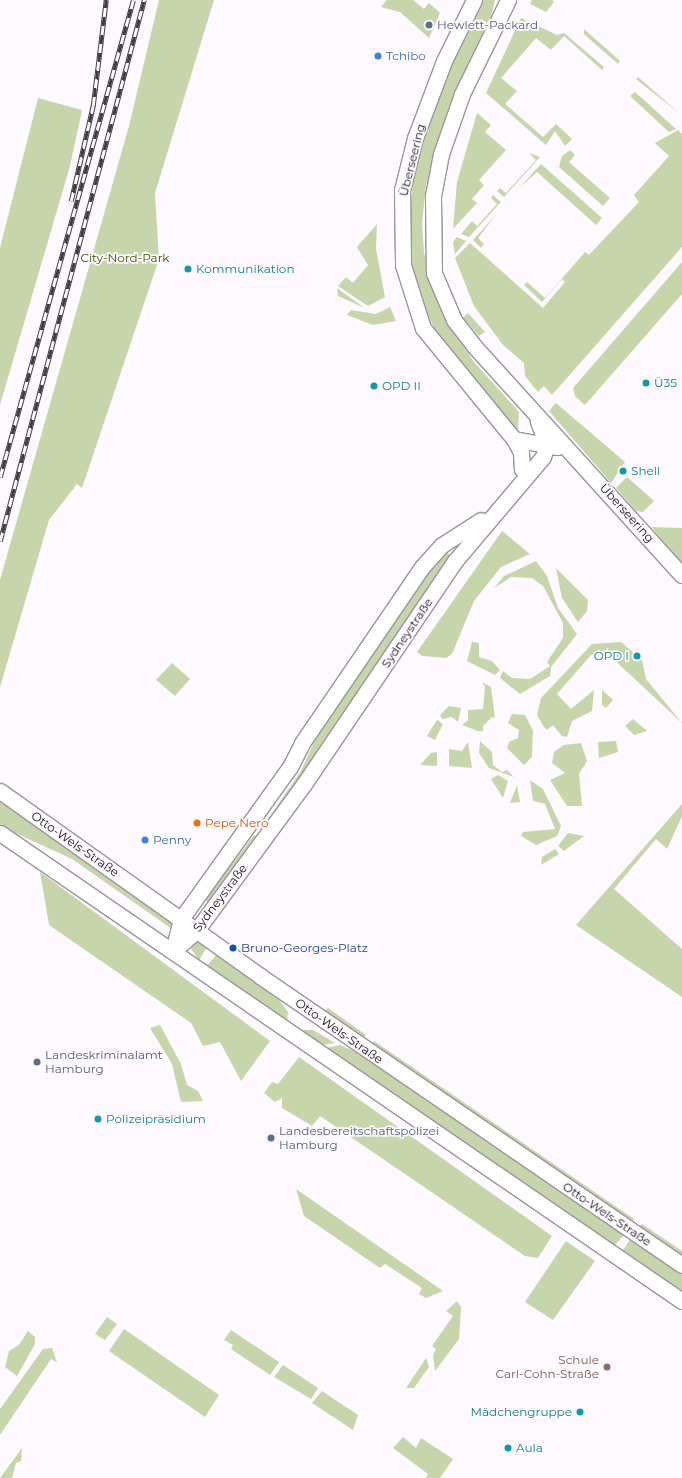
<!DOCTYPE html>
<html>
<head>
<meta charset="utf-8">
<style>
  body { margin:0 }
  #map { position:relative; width:682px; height:1478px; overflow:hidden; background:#fef9ff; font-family:Montserrat,sans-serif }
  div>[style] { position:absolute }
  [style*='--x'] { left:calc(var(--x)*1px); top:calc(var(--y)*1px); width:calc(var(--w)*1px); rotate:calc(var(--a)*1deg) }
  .green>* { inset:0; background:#c6d5aa }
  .roads { filter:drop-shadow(1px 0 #9a949c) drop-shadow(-1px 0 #9a949c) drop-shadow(0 1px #9a949c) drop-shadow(0 -1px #9a949c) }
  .secondary>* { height:15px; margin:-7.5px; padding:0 7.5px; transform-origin:7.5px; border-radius:7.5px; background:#fff }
  .rail>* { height:4.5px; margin-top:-2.25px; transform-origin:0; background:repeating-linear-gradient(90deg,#fef9ff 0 9px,#403d41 0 18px); box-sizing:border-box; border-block:1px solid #403d41 }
  .dots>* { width:11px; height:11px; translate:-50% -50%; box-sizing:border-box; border:2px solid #fef9ff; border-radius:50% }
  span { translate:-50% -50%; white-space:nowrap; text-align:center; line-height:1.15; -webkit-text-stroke:3.5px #fef9ff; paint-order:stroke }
  .service-label { font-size:12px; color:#4e5e75 }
  .left { translate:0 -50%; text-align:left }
  .shop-label { font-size:12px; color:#366cbe }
  .street-label { font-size:12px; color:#181619 }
  .park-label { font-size:12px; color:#405400 }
  .culture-label { font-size:12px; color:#0d838f }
  .right { translate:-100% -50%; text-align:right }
  .food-label { font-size:12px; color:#c56008 }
  .transit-label { font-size:12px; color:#164399 }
  .education-label { font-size:12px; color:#785e54 }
</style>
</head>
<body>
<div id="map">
  <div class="green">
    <i style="clip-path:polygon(159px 0,214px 0,155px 193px,159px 259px,82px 488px,77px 484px,49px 520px,0 687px,0 580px,129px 126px)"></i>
    <i style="clip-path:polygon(387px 0,413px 0,424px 9px,429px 3px,440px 13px,429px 38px,400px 12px,381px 7px)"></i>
    <i style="clip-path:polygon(483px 0,495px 0,492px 13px,448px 110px,426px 186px,422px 223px,424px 253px,443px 315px,474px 362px,519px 412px,518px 432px,439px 338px,425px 309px,412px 268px,407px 232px,415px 165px,431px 111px,453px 58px)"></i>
    <i style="clip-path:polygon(532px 0,552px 0,554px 2px,546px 12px,530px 4px)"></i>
    <i style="clip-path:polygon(521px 18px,557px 35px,564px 33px,604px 67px,602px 70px,564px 36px,551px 50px,536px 38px,501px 78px,517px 91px,505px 104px,543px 137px,556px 124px,572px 139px,565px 146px,555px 131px,546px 145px,486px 93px)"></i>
    <i style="clip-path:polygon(584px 29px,620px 61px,618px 64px,584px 34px)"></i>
    <i style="clip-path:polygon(638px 77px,679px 113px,636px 79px)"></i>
    <i style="clip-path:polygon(635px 92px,676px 129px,669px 132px,630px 96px)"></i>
    <i style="clip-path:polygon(38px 98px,82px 110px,70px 166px,0 405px,0 248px)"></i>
    <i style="clip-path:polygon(477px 113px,491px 125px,485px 132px,506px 150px,479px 180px,484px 185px,472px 199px,477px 203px,453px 229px,457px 182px)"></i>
    <i style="clip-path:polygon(678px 130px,682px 134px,682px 247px,552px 395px,544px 386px,538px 392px,525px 376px,524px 363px,503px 345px,474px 306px,455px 258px,470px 243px,543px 308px,565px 282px,562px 279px,542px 302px,524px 285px,527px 282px,545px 298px,585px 252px,589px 255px,639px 202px,634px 195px,669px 156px,655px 143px)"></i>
    <i style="clip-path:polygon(570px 150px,575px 155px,569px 162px,610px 198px,603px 206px,559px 167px,562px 156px)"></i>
    <i style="clip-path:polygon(529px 153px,540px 157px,504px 197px,497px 191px,500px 188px,506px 193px,536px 160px)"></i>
    <i style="clip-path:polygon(541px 164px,602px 218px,596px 225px,537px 172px,519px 188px)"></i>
    <i style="clip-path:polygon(493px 195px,501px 202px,469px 237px,461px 234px,472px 221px,477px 226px,497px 204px,491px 198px)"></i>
    <i style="clip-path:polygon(496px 215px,478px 238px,484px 244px,481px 248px,473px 240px)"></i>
    <i style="clip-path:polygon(377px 224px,376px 249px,385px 297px,368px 306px,338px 286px,346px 277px,353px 283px,368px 265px,357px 247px)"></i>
    <i style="clip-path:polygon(457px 237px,466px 241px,455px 254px,453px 242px)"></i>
    <i style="clip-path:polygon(682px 262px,682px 294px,585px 405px,575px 396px,573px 388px)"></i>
    <i style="clip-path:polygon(337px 288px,363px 307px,369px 310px,338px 296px)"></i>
    <i style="clip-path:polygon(390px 307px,396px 321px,373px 325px,347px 315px,351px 310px,376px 314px)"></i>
    <i style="clip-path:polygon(468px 313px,485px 332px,479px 336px,463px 318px)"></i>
    <i style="clip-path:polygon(556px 403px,625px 462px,611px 483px,549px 411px)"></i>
    <i style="clip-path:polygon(627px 477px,654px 501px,643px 512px,636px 511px,616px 488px)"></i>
    <i style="clip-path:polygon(651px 527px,682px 528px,682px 563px)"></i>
    <i style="clip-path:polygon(502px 531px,530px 554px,501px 567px,474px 601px,452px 654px,446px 658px,422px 656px,417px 652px)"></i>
    <i style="clip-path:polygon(446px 550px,452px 558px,272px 822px,268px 819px,301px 771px,314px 742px,441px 551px)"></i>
    <i style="clip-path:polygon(536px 561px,547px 576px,558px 608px,577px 634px,551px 667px,550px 676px,520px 694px,500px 678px,503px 671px,512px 678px,530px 679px,550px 666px,547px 662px,563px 638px,563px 623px,543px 586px,532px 578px,511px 577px,494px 588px,504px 576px)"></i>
    <i style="clip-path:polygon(556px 568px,588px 600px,587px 611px,578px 622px,562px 598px)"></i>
    <i style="clip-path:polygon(472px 642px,479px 643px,479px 657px,492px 661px,500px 670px,495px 675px,467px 661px)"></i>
    <i style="clip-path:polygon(621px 642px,642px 660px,646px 679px,682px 723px,609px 655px,599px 652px,591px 655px,557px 694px,571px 709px,594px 690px,592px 711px,572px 721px,567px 737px,562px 736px,553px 725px,547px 730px,544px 727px,537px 715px,541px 698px,592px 644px)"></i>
    <i style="clip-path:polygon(172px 663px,190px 679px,175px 696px,156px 680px)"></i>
    <i style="clip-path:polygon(482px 682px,491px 687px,495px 718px,492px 717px,483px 726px,483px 731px,478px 731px,462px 725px,468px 720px,468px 710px,483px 709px,485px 687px)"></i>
    <i style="clip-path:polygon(602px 690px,613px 700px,606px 708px,602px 705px)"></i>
    <i style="clip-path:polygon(449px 706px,461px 708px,458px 722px,452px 717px,442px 719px,440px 715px)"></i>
    <i style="clip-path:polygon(512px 714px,525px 715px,533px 731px,532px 757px,524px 765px,507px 748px,509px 742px,518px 738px,519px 730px,508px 723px)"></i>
    <i style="clip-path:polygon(633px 719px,647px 731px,634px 735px,625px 726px)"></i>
    <i style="clip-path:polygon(437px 720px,443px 724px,435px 740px,427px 736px)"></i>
    <i style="clip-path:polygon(480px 741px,492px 752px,493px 765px,502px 772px,507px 770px,514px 777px,489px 768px,479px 753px)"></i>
    <i style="clip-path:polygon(616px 741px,618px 752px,599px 758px,598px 742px)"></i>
    <i style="clip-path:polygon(468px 742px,472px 768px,449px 766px,449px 749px,462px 751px)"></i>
    <i style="clip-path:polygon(581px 743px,587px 761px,579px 774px,582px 806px,567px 806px,550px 780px,565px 773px,552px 763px,554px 752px,564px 745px)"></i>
    <i style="clip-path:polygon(437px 752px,437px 766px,420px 765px,431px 753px)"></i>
    <i style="clip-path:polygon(498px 775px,508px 781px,503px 798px,491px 779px)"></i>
    <i style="clip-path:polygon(530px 780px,543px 789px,561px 826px,557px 836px,536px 845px,521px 836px,523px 832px,555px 829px,545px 804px,533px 801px)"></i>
    <i style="clip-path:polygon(517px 785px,520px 802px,510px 803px)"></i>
    <i style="clip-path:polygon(0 802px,174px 921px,172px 929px,72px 859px,0 826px)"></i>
    <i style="clip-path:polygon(682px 804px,682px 816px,667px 849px,656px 839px,614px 889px,682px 949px,682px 997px,576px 925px)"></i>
    <i style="clip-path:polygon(568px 833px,584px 836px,564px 851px,558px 846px)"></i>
    <i style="clip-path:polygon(254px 835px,257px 837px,209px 903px,205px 900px)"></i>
    <i style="clip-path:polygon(555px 849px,559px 854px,541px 865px,542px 857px)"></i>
    <i style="clip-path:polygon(40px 872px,270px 1041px,241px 1081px,220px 1042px,203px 1046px,191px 1023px,49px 925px)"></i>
    <i style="clip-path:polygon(197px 940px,207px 947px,199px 960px,191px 949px)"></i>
    <i style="clip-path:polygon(216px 955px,277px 997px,288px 1012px,287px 1022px,206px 967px)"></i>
    <i style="clip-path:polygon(328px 1008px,366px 1035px,363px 1039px,325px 1012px)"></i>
    <i style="clip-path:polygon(160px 1025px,181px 1064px,187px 1085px,198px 1091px,203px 1101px,181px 1102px,172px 1064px,150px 1028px)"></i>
    <i style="clip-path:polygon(304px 1030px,313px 1030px,335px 1043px,321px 1045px,302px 1032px)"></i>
    <i style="clip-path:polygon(374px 1041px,634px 1219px,632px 1222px,372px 1044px)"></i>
    <i style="clip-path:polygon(340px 1045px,361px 1054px,624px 1235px,613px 1247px,326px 1048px)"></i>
    <i style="clip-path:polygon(299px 1057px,552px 1236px,538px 1258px,525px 1256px,320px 1116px,312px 1126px,282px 1108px,282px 1098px,275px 1102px,264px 1093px,272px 1082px,278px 1084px)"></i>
    <i style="clip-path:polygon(296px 1189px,443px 1291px,426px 1298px,419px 1294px,422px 1288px,385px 1264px,380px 1268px,304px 1216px)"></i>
    <i style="clip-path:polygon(642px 1224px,682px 1251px,682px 1257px,638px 1227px)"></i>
    <i style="clip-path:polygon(631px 1238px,682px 1274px,682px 1293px,622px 1252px)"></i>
    <i style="clip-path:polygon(566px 1241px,595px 1261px,553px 1320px,525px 1302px)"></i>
    <i style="clip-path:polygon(457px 1301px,461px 1307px,459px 1339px,435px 1371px,433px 1355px,436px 1349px,432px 1346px,453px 1316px,446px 1311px)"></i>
    <i style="clip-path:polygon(107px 1317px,117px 1324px,105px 1340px,95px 1334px)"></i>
    <i style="clip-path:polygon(124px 1329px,219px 1395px,205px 1417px,109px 1351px)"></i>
    <i style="clip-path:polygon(231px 1330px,279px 1362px,270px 1375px,231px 1349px,233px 1345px,224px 1340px)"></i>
    <i style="clip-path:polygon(28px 1331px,35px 1337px,35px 1344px,17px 1376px,5px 1367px,9px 1351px,19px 1345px)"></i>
    <i style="clip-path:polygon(52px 1348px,57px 1362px,51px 1359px,0 1435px,0 1409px,43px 1349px)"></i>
    <i style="clip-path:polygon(426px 1358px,429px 1367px,414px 1388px,406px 1388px)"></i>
    <i style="clip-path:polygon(283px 1365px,318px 1388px,311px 1399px,274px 1377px)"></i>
    <i style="clip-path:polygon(322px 1391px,358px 1415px,353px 1430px,312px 1403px)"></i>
    <i style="clip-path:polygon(403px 1437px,416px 1448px,421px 1438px,453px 1459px,440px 1478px,426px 1478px,428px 1474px,393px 1448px)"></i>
    <i style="clip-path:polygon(22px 1448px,21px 1461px,16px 1463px,12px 1478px,0 1478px)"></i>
  </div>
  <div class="roads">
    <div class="secondary">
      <i style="--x:474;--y:0;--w:68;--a:116.2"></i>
      <i style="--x:444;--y:61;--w:82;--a:110.6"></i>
      <i style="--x:415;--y:138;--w:54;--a:104"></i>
      <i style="--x:402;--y:190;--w:75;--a:89.2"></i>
      <i style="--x:403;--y:265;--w:66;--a:72.4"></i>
      <i style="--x:423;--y:328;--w:144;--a:50.7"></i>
      <i style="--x:514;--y:439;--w:15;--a:62"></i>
      <i style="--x:521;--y:452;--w:17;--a:87"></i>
      <i style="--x:508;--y:0;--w:105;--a:116.1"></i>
      <i style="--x:462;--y:94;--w:64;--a:109.3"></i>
      <i style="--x:441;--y:154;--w:43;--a:100.8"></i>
      <i style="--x:433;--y:196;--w:77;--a:89.3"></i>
      <i style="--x:434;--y:273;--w:51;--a:66.9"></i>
      <i style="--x:454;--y:320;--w:33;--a:52"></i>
      <i style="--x:474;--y:346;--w:309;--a:47.8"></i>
      <i style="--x:514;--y:439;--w:44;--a:10.5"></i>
      <i style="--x:0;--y:791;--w:319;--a:35.4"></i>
      <i style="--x:260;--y:976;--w:511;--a:34.4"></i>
      <i style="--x:0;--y:833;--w:827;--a:34.46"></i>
      <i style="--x:173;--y:951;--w:30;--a:-41"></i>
      <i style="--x:196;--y:931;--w:182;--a:-53.7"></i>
      <i style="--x:304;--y:784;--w:269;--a:-55.9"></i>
      <i style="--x:455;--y:561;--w:136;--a:-49.8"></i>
      <i style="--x:543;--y:457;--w:13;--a:-72"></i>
      <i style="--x:547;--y:445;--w:26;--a:-111"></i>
      <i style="--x:173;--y:951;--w:33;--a:-76"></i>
      <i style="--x:181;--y:919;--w:187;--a:-54.4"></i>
      <i style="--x:290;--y:767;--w:27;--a:-63"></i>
      <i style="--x:302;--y:743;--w:213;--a:-55.7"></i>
      <i style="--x:422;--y:567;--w:30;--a:-48"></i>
      <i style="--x:442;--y:545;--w:46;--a:-32.7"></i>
    </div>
  </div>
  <div class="rail">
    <i style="--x:71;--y:201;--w:98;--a:-77"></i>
    <i style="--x:93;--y:106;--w:107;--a:-83"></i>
    <i style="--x:0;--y:477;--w:495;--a:-74.4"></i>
    <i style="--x:0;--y:541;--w:560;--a:-75.09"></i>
  </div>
  <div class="dots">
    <i style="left:429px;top:25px;background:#5c6f8a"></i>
    <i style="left:378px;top:56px;background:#3f7fe0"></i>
    <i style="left:188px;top:269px;background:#0f9aa8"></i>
    <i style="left:646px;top:383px;background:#0f9aa8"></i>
    <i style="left:374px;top:386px;background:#0f9aa8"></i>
    <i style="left:623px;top:471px;background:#0f9aa8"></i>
    <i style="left:637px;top:656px;background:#0f9aa8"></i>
    <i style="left:197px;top:823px;background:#e8710a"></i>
    <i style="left:145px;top:840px;background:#3f7fe0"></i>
    <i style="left:233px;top:948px;background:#1a4fb4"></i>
    <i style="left:37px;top:1062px;background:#5c6f8a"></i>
    <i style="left:98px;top:1119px;background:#0f9aa8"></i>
    <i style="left:271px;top:1138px;background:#5c6f8a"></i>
    <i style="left:607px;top:1367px;background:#8d6e63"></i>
    <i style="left:580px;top:1412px;background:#0f9aa8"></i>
    <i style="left:508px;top:1448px;background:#0f9aa8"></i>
  </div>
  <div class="service-label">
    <span class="left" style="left:437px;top:25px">Hewlett-Packard</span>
    <span class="left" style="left:45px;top:1062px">Landeskriminalamt<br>Hamburg</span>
    <span class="left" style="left:279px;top:1138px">Landesbereitschaftspolizei<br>Hamburg</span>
  </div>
  <div class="shop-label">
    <span class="left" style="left:386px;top:56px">Tchibo</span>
    <span class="left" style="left:153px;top:840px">Penny</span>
  </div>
  <div class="street-label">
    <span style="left:412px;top:160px;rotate:-76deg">Überseering</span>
    <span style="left:627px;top:513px;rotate:48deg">Überseering</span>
    <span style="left:407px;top:633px;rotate:-56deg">Sydneystraße</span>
    <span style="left:75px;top:844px;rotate:35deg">Otto-Wels-Straße</span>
    <span style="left:220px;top:898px;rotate:-53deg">Sydneystraße</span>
    <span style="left:339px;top:1031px;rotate:35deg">Otto-Wels-Straße</span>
    <span style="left:607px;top:1214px;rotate:34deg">Otto-Wels-Straße</span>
  </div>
  <div class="park-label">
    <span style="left:125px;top:258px">City-Nord-Park</span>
  </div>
  <div class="culture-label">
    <span class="left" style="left:196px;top:269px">Kommunikation</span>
    <span class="left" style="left:654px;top:383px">Ü35</span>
    <span class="left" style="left:382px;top:386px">OPD II</span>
    <span class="left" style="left:631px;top:471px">Shell</span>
    <span class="right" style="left:629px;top:656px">OPD I</span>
    <span class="left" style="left:106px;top:1119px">Polizeipräsidium</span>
    <span class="right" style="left:572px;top:1412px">Mädchengruppe</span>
    <span class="left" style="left:516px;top:1448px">Aula</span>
  </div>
  <div class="food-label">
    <span class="left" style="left:205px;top:823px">Pepe Nero</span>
  </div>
  <div class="transit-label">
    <span class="left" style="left:241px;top:948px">Bruno-Georges-Platz</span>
  </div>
  <div class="education-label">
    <span class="right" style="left:599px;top:1367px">Schule<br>Carl-Cohn-Straße</span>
  </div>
</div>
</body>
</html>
